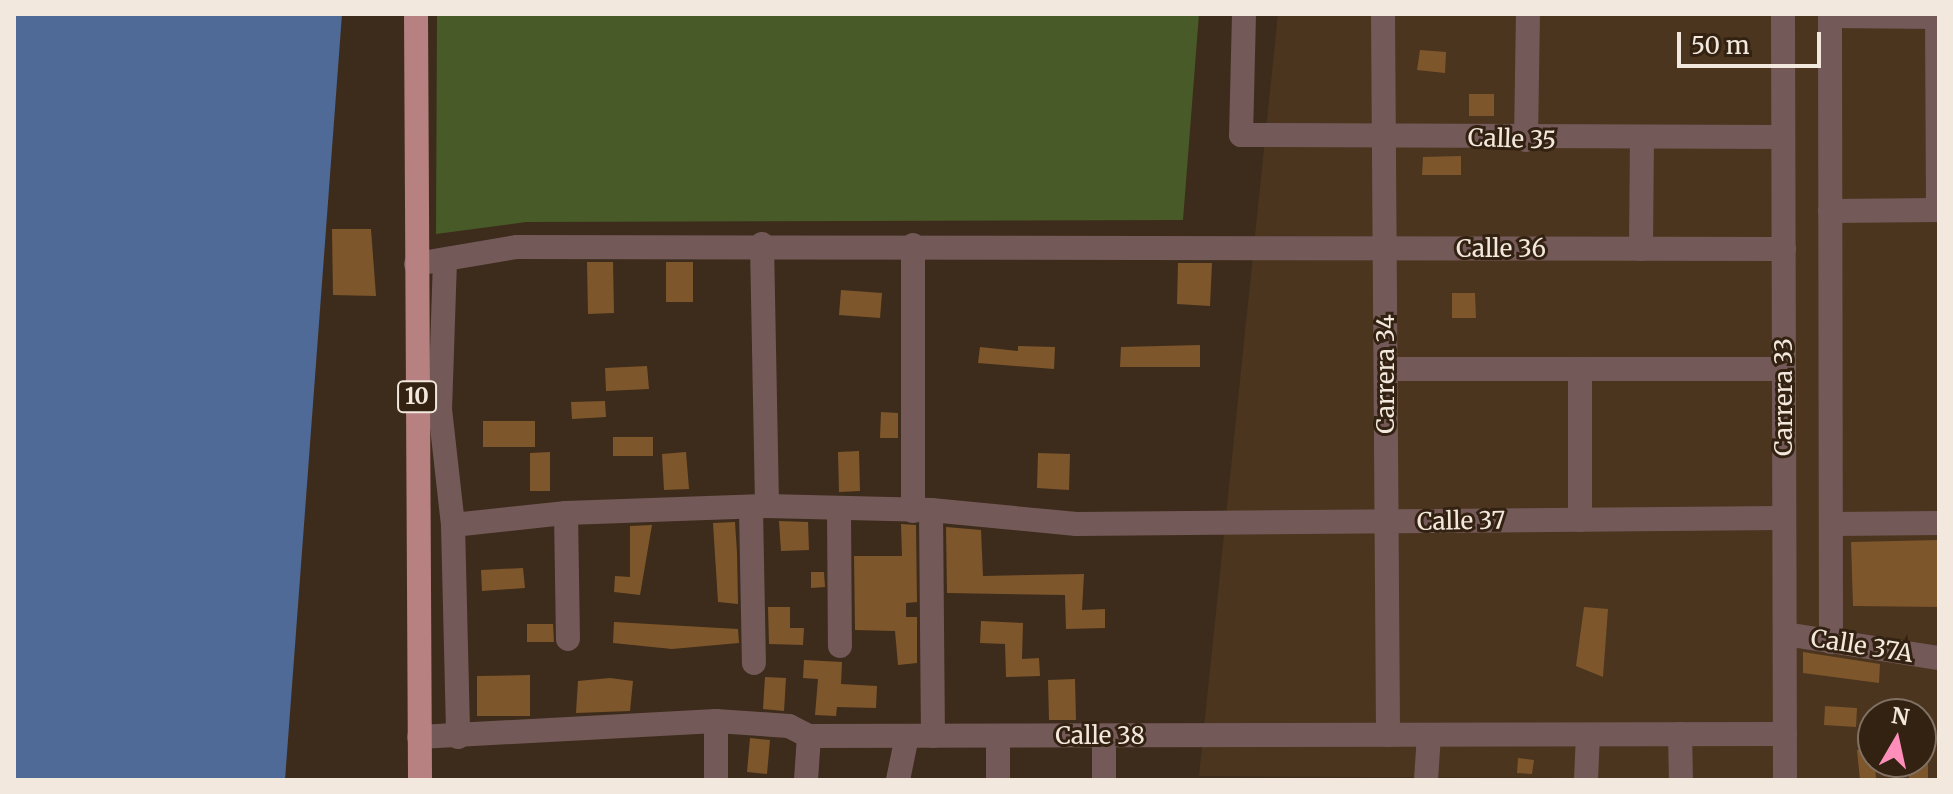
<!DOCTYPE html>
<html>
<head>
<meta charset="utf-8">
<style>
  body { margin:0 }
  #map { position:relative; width:1953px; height:794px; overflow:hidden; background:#3d2c1b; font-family:Merriweather,serif }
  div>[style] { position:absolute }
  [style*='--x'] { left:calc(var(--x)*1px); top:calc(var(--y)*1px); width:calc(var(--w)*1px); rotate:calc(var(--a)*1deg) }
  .built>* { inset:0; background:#4b351e }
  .green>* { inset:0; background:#485a28 }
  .water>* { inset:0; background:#4f6a97 }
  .building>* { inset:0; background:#7e562c }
  .minor>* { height:24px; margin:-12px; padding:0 12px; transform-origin:12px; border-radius:12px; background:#745959 }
  .major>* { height:24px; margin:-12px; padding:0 12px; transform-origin:12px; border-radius:12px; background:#b68180 }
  span { translate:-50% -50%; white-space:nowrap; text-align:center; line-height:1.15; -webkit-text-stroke:6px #321; paint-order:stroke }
  .shield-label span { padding:2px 6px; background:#321; border:2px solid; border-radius:6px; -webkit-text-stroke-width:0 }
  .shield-label { font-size:22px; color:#f3e8dd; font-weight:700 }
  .street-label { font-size:24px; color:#f3e8dd }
  .frame { position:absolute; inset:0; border:16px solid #f3e8dd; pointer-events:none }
  .north { position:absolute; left:1857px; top:698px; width:80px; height:80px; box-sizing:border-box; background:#321; border:2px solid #807163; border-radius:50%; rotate:9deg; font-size:22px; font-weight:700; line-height:32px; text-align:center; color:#f3e8dd }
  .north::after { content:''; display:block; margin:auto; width:28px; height:36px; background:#ff8eba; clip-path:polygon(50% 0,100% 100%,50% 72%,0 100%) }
  .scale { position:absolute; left:1677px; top:32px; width:144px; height:36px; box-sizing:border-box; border:4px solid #f3e8dd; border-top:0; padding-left:10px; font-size:24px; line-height:28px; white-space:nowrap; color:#f3e8dd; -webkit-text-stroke:6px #321; paint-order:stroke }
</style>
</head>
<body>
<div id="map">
  <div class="built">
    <i style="clip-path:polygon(evenodd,1278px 14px,1939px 14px,1939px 780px,1199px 776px,1278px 14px,1873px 714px,1921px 714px,1921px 762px,1873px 762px,1873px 714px)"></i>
  </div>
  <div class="green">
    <i style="clip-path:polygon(437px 14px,1199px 14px,1183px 220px,526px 222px,436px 234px)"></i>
  </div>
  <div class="water">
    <i style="clip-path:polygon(14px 14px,342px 14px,285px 780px,14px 780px)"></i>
  </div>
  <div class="building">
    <i style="clip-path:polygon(1420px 50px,1446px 52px,1445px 73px,1417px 70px)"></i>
    <i style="clip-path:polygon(1469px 94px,1494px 94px,1494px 116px,1469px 116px)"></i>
    <i style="clip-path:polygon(1461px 156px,1461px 175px,1422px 175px,1423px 157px)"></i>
    <i style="clip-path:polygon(332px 229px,371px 229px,376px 296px,333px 295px)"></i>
    <i style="clip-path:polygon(587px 262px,613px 262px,614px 313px,588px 314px)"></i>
    <i style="clip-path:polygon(666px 262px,693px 262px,693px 302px,666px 302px)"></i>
    <i style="clip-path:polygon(1178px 263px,1212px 263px,1210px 306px,1177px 304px)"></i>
    <i style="clip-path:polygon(841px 290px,882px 293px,880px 318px,839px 315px)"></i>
    <i style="clip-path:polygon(1452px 293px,1475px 293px,1476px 318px,1452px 318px)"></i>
    <i style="clip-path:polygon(1200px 345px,1200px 367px,1120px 367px,1121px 347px)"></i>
    <i style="clip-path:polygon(1018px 346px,1055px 347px,1054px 369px,978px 363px,980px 347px,1018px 351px)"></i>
    <i style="clip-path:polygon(647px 366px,649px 389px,606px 391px,605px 368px)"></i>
    <i style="clip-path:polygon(605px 401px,606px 417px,572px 419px,571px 402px)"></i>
    <i style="clip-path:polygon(881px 412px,898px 413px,898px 438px,880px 438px)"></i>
    <i style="clip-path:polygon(483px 421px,535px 421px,535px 447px,483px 447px)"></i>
    <i style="clip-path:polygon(613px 437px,653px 437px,653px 456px,613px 456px)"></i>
    <i style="clip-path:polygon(859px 451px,860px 491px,839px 492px,838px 452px)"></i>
    <i style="clip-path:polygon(550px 452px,550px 491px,530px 491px,530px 453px)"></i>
    <i style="clip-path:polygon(686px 452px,689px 489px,664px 490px,662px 454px)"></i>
    <i style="clip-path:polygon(1038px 453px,1070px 454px,1069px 490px,1037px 488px)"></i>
    <i style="clip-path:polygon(779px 521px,808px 522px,809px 550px,781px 551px)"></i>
    <i style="clip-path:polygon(735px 522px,737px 553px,738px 604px,718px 602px,713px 523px)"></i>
    <i style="clip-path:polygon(901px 524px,916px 525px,917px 602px,906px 603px,906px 617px,917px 617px,917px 663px,898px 665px,895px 631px,855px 630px,854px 556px,902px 556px)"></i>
    <i style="clip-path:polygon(652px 525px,640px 595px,614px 592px,615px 576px,630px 577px,630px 526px)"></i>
    <i style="clip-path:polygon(946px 527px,981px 530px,983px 576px,1084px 574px,1082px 610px,1105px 609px,1105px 628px,1066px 629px,1065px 595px,947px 593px)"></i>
    <i style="clip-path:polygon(1939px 540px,1939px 607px,1853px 606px,1851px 542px)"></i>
    <i style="clip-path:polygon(523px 568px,525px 588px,482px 591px,481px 570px)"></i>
    <i style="clip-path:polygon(811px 572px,824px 572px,825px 587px,811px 588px)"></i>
    <i style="clip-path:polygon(768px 607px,790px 607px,790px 628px,804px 628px,803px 645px,769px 644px)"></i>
    <i style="clip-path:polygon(1584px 607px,1608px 609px,1603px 677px,1576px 666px)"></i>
    <i style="clip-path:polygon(981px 621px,1023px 623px,1022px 659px,1039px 658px,1040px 676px,1006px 677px,1005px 644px,980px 643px)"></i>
    <i style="clip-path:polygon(614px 622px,738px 629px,739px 643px,672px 649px,613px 643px)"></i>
    <i style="clip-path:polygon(527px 624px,553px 624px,554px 642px,527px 642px)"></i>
    <i style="clip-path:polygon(1803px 652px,1880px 664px,1879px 683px,1803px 673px)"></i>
    <i style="clip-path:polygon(804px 660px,842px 662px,841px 684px,877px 686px,876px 708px,837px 707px,836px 716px,815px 715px,818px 679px,803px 678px)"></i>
    <i style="clip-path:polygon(530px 675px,530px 716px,477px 716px,477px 676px)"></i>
    <i style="clip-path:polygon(765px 677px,786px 678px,784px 711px,763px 709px)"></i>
    <i style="clip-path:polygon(610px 678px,633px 681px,630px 711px,576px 713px,578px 681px)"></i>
    <i style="clip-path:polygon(1075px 679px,1076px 720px,1049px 720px,1048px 680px)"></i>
    <i style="clip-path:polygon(1825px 706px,1857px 708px,1856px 727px,1824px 725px)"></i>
    <i style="clip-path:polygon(750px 738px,770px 740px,767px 774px,747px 772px)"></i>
    <i style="clip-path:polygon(1873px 749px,1876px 778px,1860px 780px,1857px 750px)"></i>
    <i style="clip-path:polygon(1518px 758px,1534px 760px,1532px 774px,1517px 773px)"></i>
    <i style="clip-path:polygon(1909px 762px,1928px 762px,1928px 778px,1909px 778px)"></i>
  </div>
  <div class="minor">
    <i style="--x:1244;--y:14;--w:121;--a:91.4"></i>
    <i style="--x:1241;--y:135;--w:542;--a:0.21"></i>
    <i style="--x:1383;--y:14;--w:721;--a:89.6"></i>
    <i style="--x:1783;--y:14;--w:766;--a:89.85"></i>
    <i style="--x:1830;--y:14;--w:628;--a:89.91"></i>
    <i style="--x:1937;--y:14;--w:196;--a:89.7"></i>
    <i style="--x:1830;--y:16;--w:109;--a:0.5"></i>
    <i style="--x:1526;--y:140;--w:126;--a:-89.1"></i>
    <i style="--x:1830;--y:211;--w:109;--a:-0.5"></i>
    <i style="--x:762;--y:244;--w:262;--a:88.9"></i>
    <i style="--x:1641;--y:249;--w:107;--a:-89.5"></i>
    <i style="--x:445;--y:260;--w:149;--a:91.9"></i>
    <i style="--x:440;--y:409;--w:117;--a:83.6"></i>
    <i style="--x:453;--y:525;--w:212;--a:88.6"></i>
    <i style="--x:416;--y:264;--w:102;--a:-9.6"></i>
    <i style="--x:517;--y:247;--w:1267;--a:0.09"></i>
    <i style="--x:1386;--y:369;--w:398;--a:0"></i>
    <i style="--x:1580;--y:370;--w:150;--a:90"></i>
    <i style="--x:751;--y:510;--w:153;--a:88.9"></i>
    <i style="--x:931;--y:510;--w:226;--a:89.5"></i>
    <i style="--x:839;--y:511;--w:135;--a:89.6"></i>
    <i style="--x:913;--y:511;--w:266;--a:-90"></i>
    <i style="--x:566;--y:513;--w:126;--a:89.1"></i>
    <i style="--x:1834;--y:524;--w:105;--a:-0.5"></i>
    <i style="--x:453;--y:525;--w:114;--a:-6.1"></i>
    <i style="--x:566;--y:513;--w:201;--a:-2"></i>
    <i style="--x:767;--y:506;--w:164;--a:1.4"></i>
    <i style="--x:931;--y:510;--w:146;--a:5.5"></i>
    <i style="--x:1076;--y:524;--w:707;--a:-0.49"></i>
    <i style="--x:1785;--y:634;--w:156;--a:8.9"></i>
    <i style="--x:716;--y:721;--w:59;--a:90"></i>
    <i style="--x:1680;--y:734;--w:46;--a:88.8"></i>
    <i style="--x:419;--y:737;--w:297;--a:-3.1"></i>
    <i style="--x:716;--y:721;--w:73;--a:3.9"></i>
    <i style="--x:789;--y:726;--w:22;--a:27"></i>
    <i style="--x:809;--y:736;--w:976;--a:-0.12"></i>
    <i style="--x:806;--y:780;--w:44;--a:-86.1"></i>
    <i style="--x:898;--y:780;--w:45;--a:-78.4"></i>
    <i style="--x:998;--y:780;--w:44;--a:-90"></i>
    <i style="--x:1104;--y:780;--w:44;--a:-90"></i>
    <i style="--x:1426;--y:780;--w:45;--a:-86.2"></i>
    <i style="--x:1586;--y:780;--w:45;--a:-87.5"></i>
  </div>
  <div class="major">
    <i style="--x:416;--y:14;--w:766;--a:89.7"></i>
  </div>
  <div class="shield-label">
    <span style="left:417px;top:397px">10</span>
  </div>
  <div class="street-label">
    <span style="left:1512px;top:139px;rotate:2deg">Calle 35</span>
    <span style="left:1501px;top:249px">Calle 36</span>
    <span style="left:1386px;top:374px;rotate:-90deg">Carrera 34</span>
    <span style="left:1784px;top:397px;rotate:-90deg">Carrera 33</span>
    <span style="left:1461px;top:521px;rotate:-1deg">Calle 37</span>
    <span style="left:1862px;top:646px;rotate:9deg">Calle 37A</span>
    <span style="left:1100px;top:736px">Calle 38</span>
  </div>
  <div class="frame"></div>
  <div class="north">N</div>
  <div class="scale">50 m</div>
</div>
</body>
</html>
